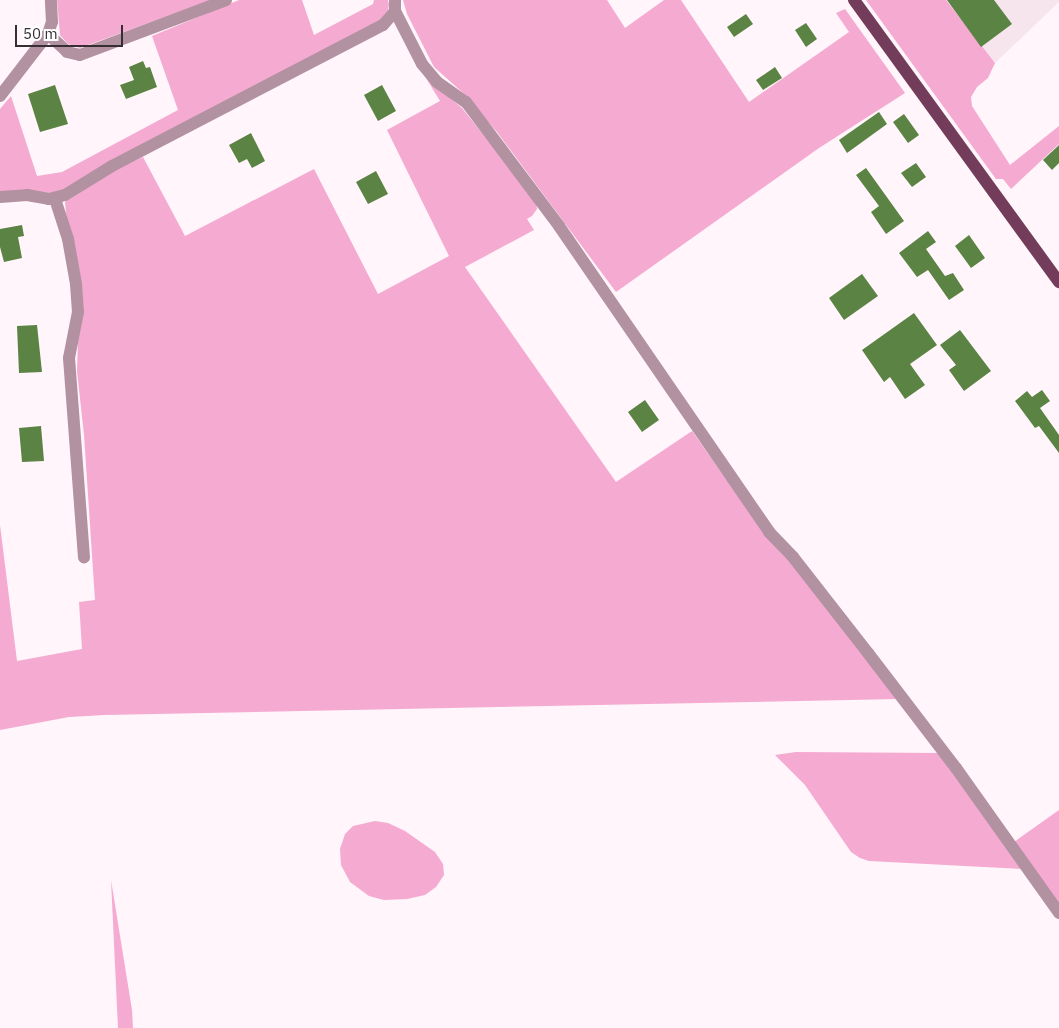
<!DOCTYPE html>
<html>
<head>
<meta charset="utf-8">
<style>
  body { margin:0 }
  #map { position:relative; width:1059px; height:1028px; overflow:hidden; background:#fff5fa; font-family:"IBM Plex Sans",sans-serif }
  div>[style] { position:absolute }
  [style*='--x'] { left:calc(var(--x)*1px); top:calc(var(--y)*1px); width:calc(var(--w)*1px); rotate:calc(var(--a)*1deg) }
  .built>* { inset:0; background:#f7e5ed }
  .green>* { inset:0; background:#f5aad1 }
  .building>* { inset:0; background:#5a8344 }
  .minor>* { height:12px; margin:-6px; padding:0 6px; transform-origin:6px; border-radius:6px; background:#b291a1 }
  .primary>* { height:12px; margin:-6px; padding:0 6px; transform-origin:6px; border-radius:6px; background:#733c5a }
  span { translate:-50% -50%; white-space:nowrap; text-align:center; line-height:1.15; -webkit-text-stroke:5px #fff; paint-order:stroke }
  .scale { position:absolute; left:15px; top:25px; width:108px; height:22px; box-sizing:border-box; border:2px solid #362e32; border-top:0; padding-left:6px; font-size:15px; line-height:18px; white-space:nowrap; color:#362e32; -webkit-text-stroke:4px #fff; paint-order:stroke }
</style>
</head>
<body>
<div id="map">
  <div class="built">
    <i style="clip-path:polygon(946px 0,1059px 0,1059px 2px,995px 63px)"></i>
  </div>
  <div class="green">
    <i style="clip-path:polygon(57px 0,211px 0,80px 48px,68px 44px,60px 35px)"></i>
    <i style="clip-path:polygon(239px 0,302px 0,314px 35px,373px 4px,374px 0,388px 0,389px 5px,388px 10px,377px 23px,70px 187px,54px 193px,0 192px,0 109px,11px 96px,37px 176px,62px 172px,178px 110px,152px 36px)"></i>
    <i style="clip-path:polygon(403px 0,607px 0,625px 28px,664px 0,681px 0,749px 102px,849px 32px,836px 13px,845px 9px,905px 93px,819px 148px,616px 292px,497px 132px,462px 92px,434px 67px,407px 14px)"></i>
    <i style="clip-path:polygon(866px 0,946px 0,995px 63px,988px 78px,977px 87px,971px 97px,972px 106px,1010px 165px,1059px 126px,1059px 144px,1011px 189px,1003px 179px,996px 179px)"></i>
    <i style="clip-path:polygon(426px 78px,462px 108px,536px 201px,537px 209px,532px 216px,527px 219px,534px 230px,465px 267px,616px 482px,692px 431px,750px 513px,788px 556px,899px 699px,104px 715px,69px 717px,0 730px,0 525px,17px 661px,82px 649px,79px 602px,95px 600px,84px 435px,77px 371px,78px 339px,65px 202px,111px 171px,143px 157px,185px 236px,314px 169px,378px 294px,449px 256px,387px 130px,440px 101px)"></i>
    <i style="clip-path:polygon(796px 752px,940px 753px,1022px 869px,869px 861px,860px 858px,851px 852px,805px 785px,775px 755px)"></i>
    <i style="clip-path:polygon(1059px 810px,1059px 907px,1014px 842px)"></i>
    <i style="clip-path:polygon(375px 821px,388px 823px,405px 831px,435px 852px,443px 864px,444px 875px,436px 887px,425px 895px,407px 899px,384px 900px,369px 896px,350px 882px,341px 865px,340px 849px,345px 834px,353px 826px)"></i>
    <i style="clip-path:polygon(111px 880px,132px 1010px,133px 1028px,118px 1028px)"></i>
  </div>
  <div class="building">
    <i style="clip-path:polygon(947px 0,994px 0,1012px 24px,981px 47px)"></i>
    <i style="clip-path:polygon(746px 14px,753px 24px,734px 37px,727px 27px)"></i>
    <i style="clip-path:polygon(806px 23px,817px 39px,806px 47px,795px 30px)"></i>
    <i style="clip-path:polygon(143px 61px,146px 68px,150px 67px,157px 87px,126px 99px,120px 85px,134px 80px,129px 67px)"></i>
    <i style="clip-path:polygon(775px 67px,782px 78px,763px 90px,756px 80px)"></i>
    <i style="clip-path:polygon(55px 85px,68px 124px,40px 132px,28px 94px)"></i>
    <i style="clip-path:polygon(382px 85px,396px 111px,378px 121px,364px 95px)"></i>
    <i style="clip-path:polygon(879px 112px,887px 124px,847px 153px,839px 140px)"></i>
    <i style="clip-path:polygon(904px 114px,919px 135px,908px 143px,893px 122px)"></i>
    <i style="clip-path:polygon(251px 133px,265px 161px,252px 168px,247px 159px,239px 163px,229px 145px)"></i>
    <i style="clip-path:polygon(1059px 145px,1059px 163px,1052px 170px,1043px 160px)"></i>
    <i style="clip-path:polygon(916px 163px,926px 177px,912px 187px,901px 173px)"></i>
    <i style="clip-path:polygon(866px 168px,904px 221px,886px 234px,871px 212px,879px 206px,856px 175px)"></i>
    <i style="clip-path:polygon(376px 171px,388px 194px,368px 204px,356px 182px)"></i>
    <i style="clip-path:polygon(22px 225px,24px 236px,18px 237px,22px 258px,4px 262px,0 247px,0 229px)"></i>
    <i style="clip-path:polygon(928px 231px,936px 242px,926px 249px,945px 276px,953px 273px,964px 290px,949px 300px,928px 270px,917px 277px,899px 253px)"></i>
    <i style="clip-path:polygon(969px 235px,985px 258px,971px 268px,955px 246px)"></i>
    <i style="clip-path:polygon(862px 274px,878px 296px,844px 320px,829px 298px)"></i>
    <i style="clip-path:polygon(914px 313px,937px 345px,910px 364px,925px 385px,905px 399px,890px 377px,884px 382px,862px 350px)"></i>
    <i style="clip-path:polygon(37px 325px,42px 372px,19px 373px,17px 326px)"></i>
    <i style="clip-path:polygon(960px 330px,991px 371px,964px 391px,949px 370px,956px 365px,940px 345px)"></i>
    <i style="clip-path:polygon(1042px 390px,1050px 401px,1040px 408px,1059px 435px,1059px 453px,1039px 426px,1035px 428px,1015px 401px,1027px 391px,1032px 397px)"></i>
    <i style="clip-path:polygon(645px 400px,659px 420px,642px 432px,628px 412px)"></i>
    <i style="clip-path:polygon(41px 426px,44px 461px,22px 462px,19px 428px)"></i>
  </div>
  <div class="minor">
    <i style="--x:395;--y:11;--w:59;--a:63"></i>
    <i style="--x:422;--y:64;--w:23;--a:50"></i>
    <i style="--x:437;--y:82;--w:35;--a:35"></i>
    <i style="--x:466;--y:102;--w:155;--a:53.1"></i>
    <i style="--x:559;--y:226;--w:371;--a:55.5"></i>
    <i style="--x:769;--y:532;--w:35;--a:46"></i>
    <i style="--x:793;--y:557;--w:122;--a:52"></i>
    <i style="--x:868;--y:653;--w:145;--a:52.6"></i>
    <i style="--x:956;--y:768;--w:178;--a:54.6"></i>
    <i style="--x:48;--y:34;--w:26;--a:43"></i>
    <i style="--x:67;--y:52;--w:13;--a:13"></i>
    <i style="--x:80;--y:55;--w:156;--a:-20.6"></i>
    <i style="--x:0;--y:96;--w:78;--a:-52.3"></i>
    <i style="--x:48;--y:34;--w:13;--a:-72"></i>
    <i style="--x:52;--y:22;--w:22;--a:-93"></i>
    <i style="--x:0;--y:197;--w:27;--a:-4"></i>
    <i style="--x:27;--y:195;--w:22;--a:10"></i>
    <i style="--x:49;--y:199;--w:16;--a:-14"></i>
    <i style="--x:65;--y:195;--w:55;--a:-31.7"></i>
    <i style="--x:112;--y:166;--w:305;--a:-27.5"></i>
    <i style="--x:383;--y:25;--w:18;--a:-49"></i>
    <i style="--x:395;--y:11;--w:11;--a:-90"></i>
    <i style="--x:55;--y:199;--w:42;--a:72"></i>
    <i style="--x:68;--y:239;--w:46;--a:79.9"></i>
    <i style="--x:76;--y:284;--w:28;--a:86"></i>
    <i style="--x:78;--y:312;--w:47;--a:101.1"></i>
    <i style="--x:69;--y:358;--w:200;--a:85.7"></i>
  </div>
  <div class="primary">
    <i style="--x:854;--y:0;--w:349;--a:54"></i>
  </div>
  <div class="scale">50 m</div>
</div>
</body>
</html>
